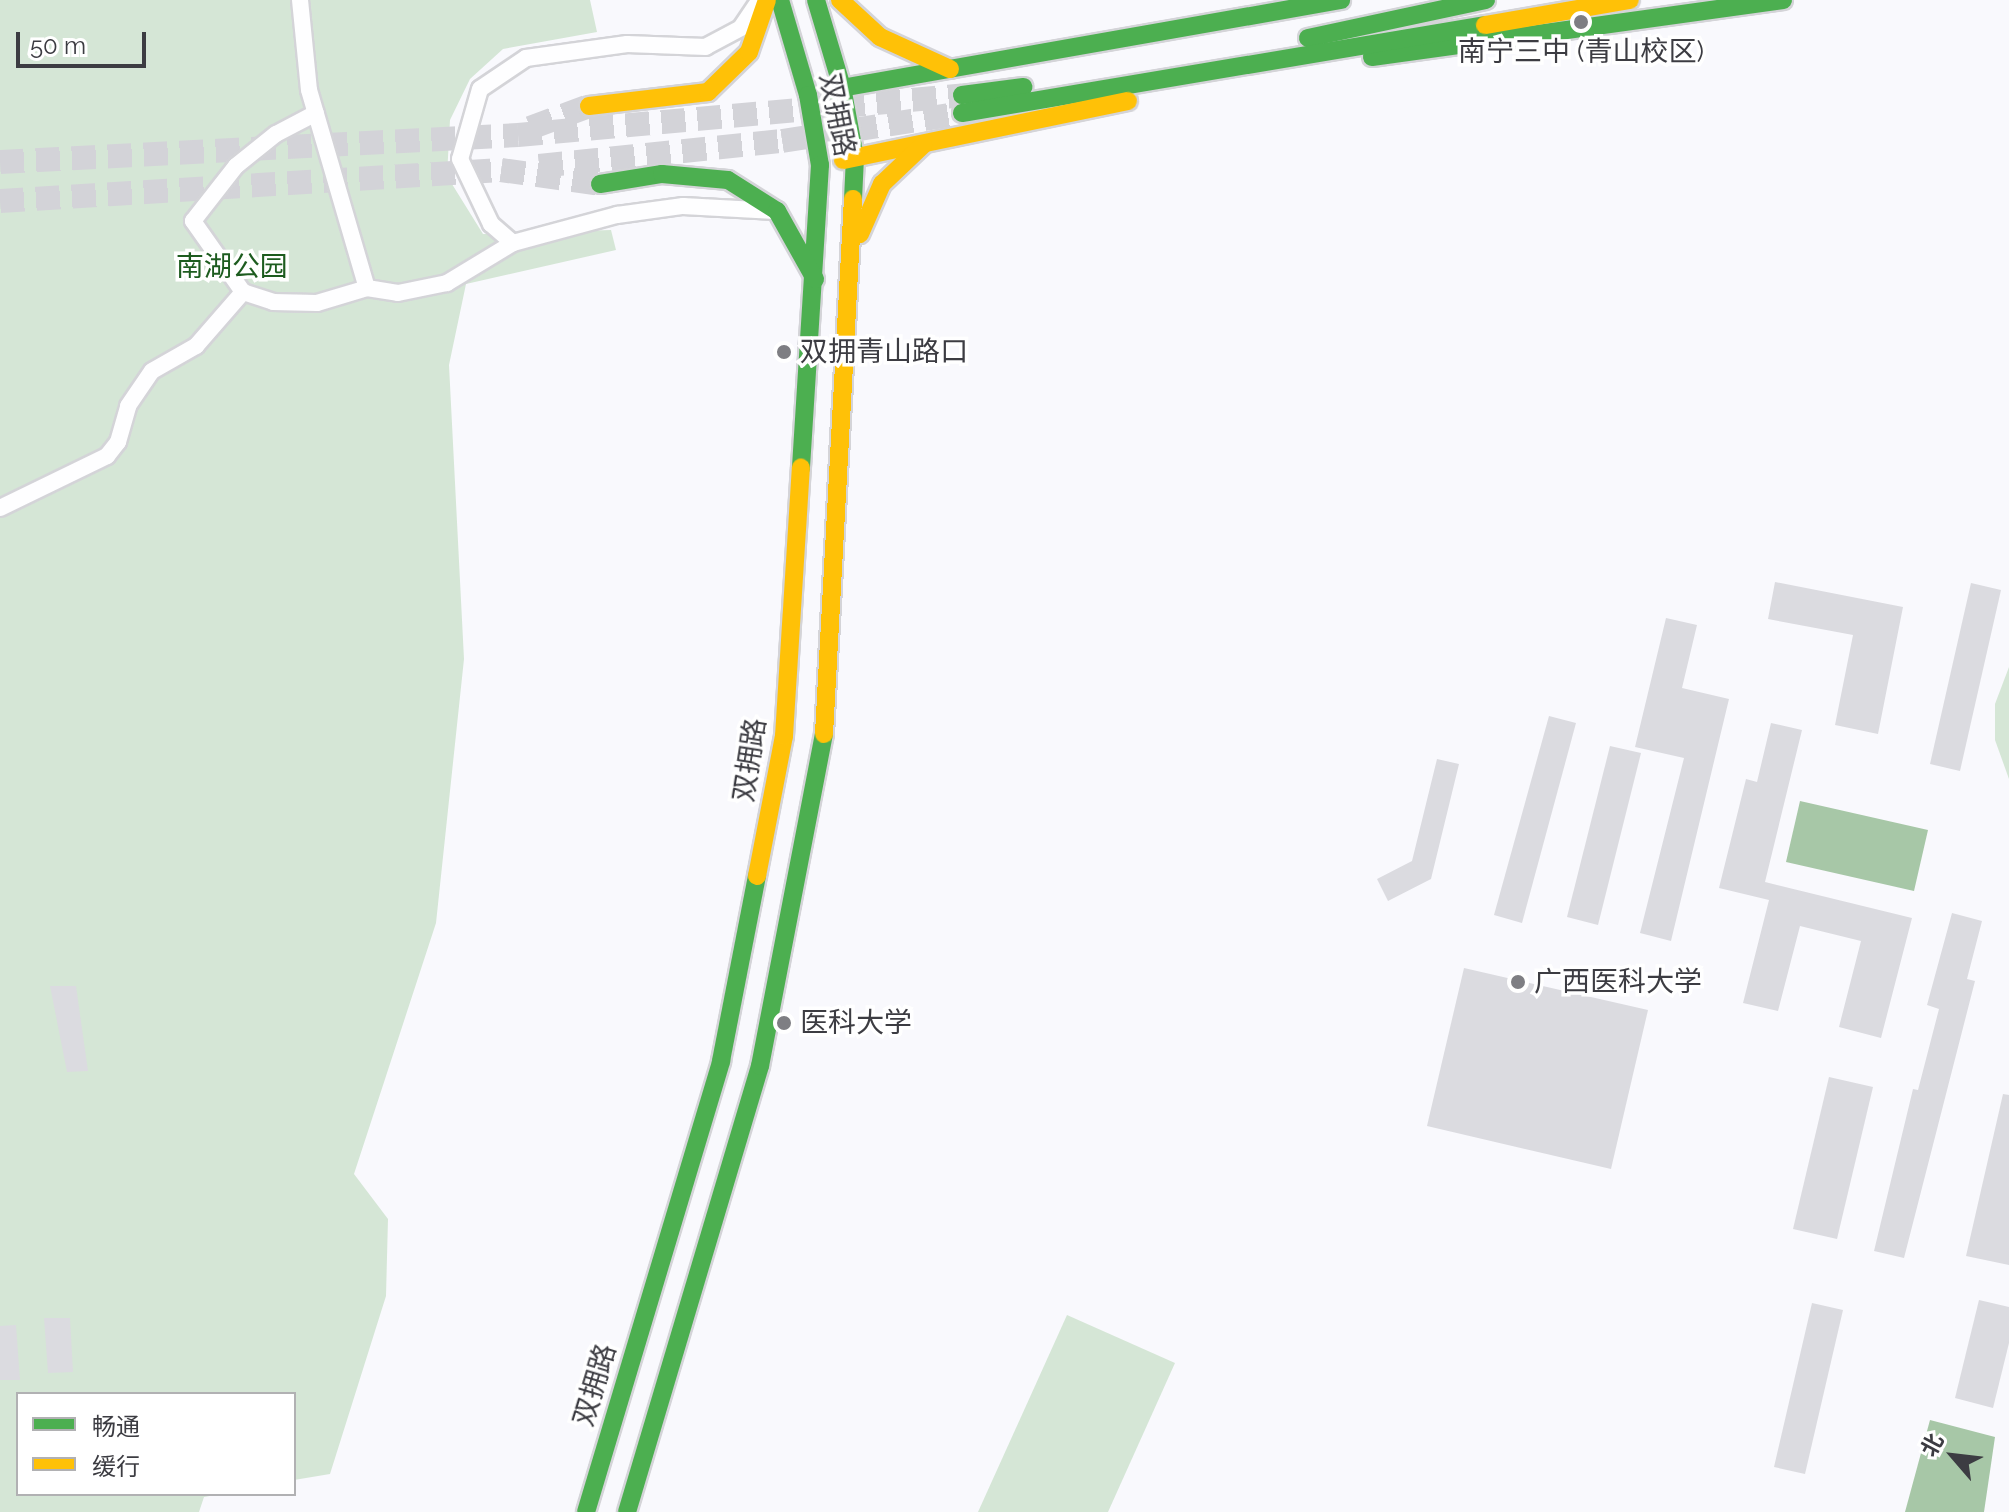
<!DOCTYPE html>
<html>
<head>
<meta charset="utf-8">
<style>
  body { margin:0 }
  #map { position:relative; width:2009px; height:1512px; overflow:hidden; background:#f9f9fd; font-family:Raleway,"Noto Sans SC",sans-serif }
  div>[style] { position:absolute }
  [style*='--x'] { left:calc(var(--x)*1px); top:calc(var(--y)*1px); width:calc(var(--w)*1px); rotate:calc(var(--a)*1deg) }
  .green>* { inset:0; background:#d5e6d6 }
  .water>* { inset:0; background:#a7c7a7 }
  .building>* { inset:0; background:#dbdbe0 }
  .primary-tunnel>* { height:24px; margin-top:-12px; transform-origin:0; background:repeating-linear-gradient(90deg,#d3d3d8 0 24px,transparent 0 36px) }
  .roads { filter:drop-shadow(2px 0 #d4d4d8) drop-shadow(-2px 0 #d4d4d8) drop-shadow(0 2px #d4d4d8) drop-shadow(0 -2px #d4d4d8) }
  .street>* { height:16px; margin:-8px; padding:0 8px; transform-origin:8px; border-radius:8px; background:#fefeff }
  .fast>* { height:18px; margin:-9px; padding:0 9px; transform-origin:9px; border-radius:9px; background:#4caf50 }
  .slow>* { height:18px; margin:-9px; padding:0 9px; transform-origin:9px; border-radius:9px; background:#ffc107 }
  .dots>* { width:22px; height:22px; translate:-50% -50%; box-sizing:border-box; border:4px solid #fff; border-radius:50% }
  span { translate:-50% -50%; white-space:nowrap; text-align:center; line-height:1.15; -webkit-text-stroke:7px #fff; paint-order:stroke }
  .poi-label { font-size:28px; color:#3c3c42 }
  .left { translate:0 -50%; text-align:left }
  .street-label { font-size:28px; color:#3c3c42 }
  .park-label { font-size:28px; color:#1d5c1f }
  .legend { position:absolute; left:16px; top:1392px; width:280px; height:104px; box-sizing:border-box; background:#fff; border:2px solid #b1b1b3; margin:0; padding:10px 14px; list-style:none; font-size:24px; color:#3c3c42 }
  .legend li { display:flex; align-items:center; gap:16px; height:40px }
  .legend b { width:40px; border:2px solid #b1b1b3 }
  .north { position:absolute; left:1913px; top:1416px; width:80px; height:80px; -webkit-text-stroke:6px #fff; paint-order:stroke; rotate:298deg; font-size:22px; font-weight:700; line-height:32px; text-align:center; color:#3c3c42 }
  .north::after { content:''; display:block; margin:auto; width:28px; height:36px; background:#3c3c42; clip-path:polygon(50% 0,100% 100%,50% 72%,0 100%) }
  .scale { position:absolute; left:16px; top:32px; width:130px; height:36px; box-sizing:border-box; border:4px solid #3c3c42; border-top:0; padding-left:10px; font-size:24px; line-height:28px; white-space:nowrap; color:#3c3c42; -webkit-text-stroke:6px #fff; paint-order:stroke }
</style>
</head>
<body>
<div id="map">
  <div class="green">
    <i style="clip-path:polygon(0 0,590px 0,597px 32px,503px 49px,470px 79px,450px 120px,447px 176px,483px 234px,611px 230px,616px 250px,466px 284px,449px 365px,464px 659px,436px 923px,354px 1174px,388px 1219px,386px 1296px,330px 1474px,294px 1480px,294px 1394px,18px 1394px,18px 1494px,221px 1494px,204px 1497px,199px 1512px,0 1512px)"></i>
    <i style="clip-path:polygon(2009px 667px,2009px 779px,1995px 740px,1995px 704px)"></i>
    <i style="clip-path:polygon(1067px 1315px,1175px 1363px,1108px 1512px,978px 1512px)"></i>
  </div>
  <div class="water">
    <i style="clip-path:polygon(1800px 801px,1928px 830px,1914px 891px,1786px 862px)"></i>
    <i style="clip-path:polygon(1930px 1420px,1995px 1437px,1984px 1512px,1905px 1512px)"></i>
  </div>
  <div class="building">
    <i style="clip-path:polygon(1775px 582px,1903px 607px,1878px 734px,1835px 725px,1853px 635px,1768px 619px)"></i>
    <i style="clip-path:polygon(1971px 583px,2001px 590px,1960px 771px,1930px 764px)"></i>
    <i style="clip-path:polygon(1666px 618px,1697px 625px,1682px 688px,1729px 699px,1671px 941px,1640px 933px,1684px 758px,1635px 747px)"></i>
    <i style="clip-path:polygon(1549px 716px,1576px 723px,1522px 923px,1494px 915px)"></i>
    <i style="clip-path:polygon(1771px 723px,1802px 730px,1765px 882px,1912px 918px,1881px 1038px,1839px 1027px,1861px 941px,1800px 926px,1778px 1011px,1743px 1003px,1769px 900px,1719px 888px,1746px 779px,1757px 782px)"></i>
    <i style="clip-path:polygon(1610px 746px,1641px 753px,1598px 925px,1567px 917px)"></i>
    <i style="clip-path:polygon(1437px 759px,1459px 764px,1431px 879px,1388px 901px,1377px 879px,1412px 861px)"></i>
    <i style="clip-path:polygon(1952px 913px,1982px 921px,1967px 979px,1975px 981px,1904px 1258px,1874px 1251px,1913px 1089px,1918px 1090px,1939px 1009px,1927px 1005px)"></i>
    <i style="clip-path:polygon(1464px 968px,1648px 1010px,1611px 1169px,1427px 1126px)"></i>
    <i style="clip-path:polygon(50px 986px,76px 986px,88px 1071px,67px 1072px)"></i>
    <i style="clip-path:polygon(1829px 1077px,1873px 1087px,1837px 1239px,1793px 1229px)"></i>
    <i style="clip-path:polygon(2003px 1094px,2009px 1095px,2009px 1265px,1966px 1256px)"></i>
    <i style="clip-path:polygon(1979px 1300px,2009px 1307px,2009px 1343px,1993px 1408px,1955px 1398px)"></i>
    <i style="clip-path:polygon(1812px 1303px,1843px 1310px,1805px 1474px,1774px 1467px)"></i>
    <i style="clip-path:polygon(44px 1318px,70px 1318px,73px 1372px,48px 1373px)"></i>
    <i style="clip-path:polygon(16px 1325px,20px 1380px,0 1380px,0 1326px)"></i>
  </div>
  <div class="primary-tunnel">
    <i style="--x:530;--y:128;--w:63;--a:-20.4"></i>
    <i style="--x:0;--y:162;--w:519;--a:-2.98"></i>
    <i style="--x:518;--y:135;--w:446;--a:-5.1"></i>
    <i style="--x:539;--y:166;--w:244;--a:-5.9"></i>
    <i style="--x:782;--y:141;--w:182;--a:-8.8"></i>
    <i style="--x:0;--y:201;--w:502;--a:-3.54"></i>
    <i style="--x:501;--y:170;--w:100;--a:8"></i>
  </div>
  <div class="roads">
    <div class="street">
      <i style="--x:300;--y:0;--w:90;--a:84.3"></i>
      <i style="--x:309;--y:90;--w:206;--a:73.7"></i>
      <i style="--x:759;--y:1;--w:32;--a:124"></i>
      <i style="--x:741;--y:28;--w:40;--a:152"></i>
      <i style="--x:706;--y:47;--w:79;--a:-177.8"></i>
      <i style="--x:627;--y:44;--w:102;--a:172.1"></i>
      <i style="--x:526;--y:58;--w:55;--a:146"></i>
      <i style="--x:480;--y:89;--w:73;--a:105.9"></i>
      <i style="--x:460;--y:159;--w:72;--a:64.5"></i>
      <i style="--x:491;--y:224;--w:29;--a:41"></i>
      <i style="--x:513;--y:243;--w:108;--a:-15.1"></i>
      <i style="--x:617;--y:215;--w:67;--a:-7.8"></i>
      <i style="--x:683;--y:206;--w:92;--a:3.1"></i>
      <i style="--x:243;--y:292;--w:87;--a:-125.2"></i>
      <i style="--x:193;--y:221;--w:70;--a:-52"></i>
      <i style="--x:236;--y:166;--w:51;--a:-38.7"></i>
      <i style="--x:276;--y:134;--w:45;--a:-27.7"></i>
      <i style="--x:0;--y:508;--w:119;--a:-25.9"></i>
      <i style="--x:107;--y:456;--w:18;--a:-52"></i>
      <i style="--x:118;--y:442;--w:37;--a:-74"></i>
      <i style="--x:128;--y:406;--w:42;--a:-55.6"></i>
      <i style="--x:152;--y:371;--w:51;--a:-29.6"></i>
      <i style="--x:196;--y:346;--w:72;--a:-49"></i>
      <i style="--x:243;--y:292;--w:32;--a:18"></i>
      <i style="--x:273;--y:302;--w:44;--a:1.3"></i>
      <i style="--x:317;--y:303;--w:52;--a:-16.7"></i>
      <i style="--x:367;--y:288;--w:31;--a:9"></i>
      <i style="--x:398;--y:293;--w:50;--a:-11.5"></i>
      <i style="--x:447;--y:283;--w:77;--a:-31.2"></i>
    </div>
    <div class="fast">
      <i style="--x:780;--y:0;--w:99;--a:73.6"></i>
      <i style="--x:808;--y:95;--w:71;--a:80.3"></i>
      <i style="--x:820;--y:165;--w:304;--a:93.6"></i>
      <i style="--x:816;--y:0;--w:91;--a:73.4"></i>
      <i style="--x:842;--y:87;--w:71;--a:79.5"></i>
      <i style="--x:855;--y:157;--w:42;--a:92.7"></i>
      <i style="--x:1308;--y:38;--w:182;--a:-12.1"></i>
      <i style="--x:1372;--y:57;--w:415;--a:-7.9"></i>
      <i style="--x:830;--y:90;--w:519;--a:-9.99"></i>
      <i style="--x:962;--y:95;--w:62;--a:-7.5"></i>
      <i style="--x:962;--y:113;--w:530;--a:-9.55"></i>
      <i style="--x:600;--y:184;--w:63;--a:-9.2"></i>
      <i style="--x:662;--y:174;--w:66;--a:5.2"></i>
      <i style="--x:728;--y:180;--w:58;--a:32.3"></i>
      <i style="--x:777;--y:211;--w:78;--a:60.8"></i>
      <i style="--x:586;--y:1512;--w:471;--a:-73.3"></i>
      <i style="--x:721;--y:1061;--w:188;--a:-79"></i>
      <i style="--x:627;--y:1512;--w:465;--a:-73.4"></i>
      <i style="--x:760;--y:1066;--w:338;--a:-79.1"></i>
    </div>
    <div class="slow">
      <i style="--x:840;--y:0;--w:54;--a:42.8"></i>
      <i style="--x:880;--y:37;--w:77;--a:24.6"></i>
      <i style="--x:1485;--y:25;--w:147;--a:-9.8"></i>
      <i style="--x:589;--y:106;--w:120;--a:-6.7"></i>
      <i style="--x:708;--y:92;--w:57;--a:-44.3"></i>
      <i style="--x:749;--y:52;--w:55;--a:-70.9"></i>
      <i style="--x:843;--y:160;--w:291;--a:-11.7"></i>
      <i style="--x:860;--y:234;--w:55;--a:-66.3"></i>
      <i style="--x:882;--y:184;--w:57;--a:-43.6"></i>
      <i style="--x:824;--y:734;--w:536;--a:-86.9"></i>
      <i style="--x:757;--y:876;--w:143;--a:-79.1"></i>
      <i style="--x:784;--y:736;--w:269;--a:-86.4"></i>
    </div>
  </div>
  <div class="dots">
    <i style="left:1581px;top:22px;background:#7e7e83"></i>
    <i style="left:784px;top:352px;background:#7e7e83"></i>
    <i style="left:1518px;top:982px;background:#7e7e83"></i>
    <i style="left:784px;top:1023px;background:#7e7e83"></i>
  </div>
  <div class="poi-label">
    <span style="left:1581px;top:52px">南宁三中 (青山校区)</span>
    <span class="left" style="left:800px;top:352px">双拥青山路口</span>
    <span class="left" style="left:1534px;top:982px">广西医科大学</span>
    <span class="left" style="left:800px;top:1023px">医科大学</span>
  </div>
  <div class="street-label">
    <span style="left:837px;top:115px;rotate:79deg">双拥路</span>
    <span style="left:750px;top:760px;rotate:-81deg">双拥路</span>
    <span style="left:595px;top:1385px;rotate:-73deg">双拥路</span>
  </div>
  <div class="park-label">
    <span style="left:232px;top:267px">南湖公园</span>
  </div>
  <ul class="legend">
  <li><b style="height:10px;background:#4caf50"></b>畅通</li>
  <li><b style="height:10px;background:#ffc107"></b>缓行</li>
  </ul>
  <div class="north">北</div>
  <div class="scale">50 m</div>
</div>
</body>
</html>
